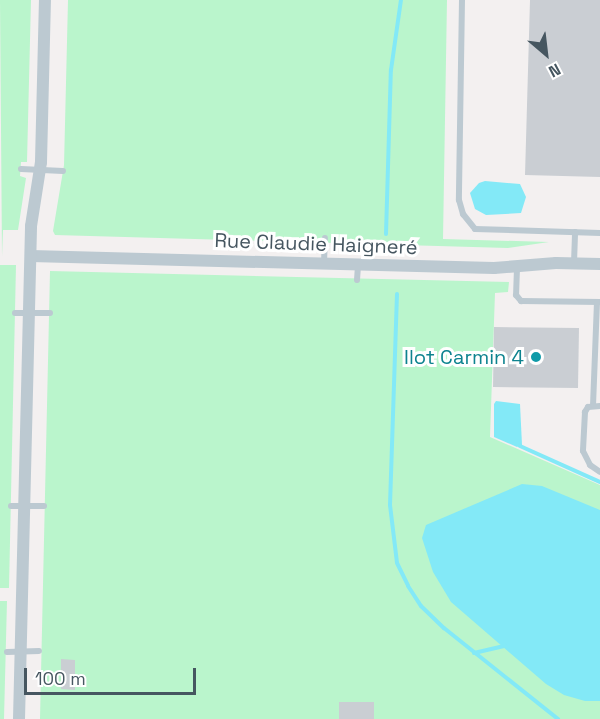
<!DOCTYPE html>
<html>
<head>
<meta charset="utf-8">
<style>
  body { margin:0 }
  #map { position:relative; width:600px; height:719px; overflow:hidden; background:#f3f0f0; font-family:"Space Grotesk",sans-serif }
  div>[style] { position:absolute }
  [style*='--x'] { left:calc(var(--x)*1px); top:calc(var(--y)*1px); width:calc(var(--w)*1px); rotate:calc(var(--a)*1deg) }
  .green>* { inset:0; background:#baf5cc }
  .water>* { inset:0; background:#83e9f7 }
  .stream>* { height:4px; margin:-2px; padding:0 2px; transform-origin:2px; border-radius:2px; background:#83e9f7 }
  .building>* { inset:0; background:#caced3 }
  .lane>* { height:6px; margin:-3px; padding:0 3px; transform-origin:3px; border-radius:3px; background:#bcc9d1 }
  .street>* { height:12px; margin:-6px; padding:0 6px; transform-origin:6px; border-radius:6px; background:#bcc9d1 }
  .dots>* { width:16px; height:16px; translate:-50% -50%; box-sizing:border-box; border:3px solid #fff; border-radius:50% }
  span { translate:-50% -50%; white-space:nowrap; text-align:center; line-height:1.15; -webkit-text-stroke:6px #fff; paint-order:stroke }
  .street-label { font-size:20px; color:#465660 }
  .culture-label { font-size:20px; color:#0d838f }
  .right { translate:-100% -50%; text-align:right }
  .north { position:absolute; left:516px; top:24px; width:60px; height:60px; -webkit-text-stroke:4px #fff; paint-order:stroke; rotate:152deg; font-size:16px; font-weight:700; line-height:24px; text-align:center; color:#465660 }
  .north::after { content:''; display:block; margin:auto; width:21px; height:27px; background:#465660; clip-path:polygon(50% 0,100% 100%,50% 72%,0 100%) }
  .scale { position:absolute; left:24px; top:668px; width:172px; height:27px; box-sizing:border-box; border:3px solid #465660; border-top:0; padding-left:8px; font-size:18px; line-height:21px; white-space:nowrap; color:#465660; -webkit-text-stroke:4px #fff; paint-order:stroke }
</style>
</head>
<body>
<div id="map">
  <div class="green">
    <i style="clip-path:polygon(0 0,31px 0,27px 162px,21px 162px,20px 176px,26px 178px,18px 230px,3px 230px,2px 257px)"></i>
    <i style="clip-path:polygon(68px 0,447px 0,443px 239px,549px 242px,508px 248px,55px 235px,53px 231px,64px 165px)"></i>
    <i style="clip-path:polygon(0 265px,16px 265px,9px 588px,0 588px)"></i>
    <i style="clip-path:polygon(50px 271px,509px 282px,508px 292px,495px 293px,490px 437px,600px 485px,600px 719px,40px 719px)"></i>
    <i style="clip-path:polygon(0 601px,7px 601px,4px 719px,0 719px)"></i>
  </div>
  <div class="water">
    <i style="clip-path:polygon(485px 181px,520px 184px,526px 197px,521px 213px,486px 215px,475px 209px,470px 193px,479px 183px)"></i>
    <i style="clip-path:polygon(496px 401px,520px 404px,522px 445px,517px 447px,494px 437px,494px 404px)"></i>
    <i style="clip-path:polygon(522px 484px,542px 486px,600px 510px,600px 701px,585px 701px,564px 695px,546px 684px,451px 602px,433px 572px,422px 538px,426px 525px)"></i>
  </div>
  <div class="stream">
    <i style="--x:386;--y:234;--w:164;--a:-88.3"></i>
    <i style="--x:391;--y:70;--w:71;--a:-81.9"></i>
    <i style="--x:397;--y:294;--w:211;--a:91.9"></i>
    <i style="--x:390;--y:505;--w:58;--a:83.1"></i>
    <i style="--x:397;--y:563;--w:25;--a:64"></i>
    <i style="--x:408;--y:586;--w:24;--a:57"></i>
    <i style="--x:421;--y:606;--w:32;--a:44"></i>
    <i style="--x:444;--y:628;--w:146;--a:38.6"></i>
    <i style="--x:520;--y:446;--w:88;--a:24.2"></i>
    <i style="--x:474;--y:653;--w:32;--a:-13"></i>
  </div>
  <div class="building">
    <i style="clip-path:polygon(530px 0,600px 0,600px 177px,525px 175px)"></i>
    <i style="clip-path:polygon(494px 327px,579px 328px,578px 388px,493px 387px)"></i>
    <i style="clip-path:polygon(61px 659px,75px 660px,75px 690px,61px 689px)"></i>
    <i style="clip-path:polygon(339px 702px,374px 702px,374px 719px,339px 719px)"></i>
  </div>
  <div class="lane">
    <i style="--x:462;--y:0;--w:200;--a:90.9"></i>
    <i style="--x:459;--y:200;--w:15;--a:74"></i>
    <i style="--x:463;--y:214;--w:19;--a:51"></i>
    <i style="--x:475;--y:229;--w:125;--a:1.8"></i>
    <i style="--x:21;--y:169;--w:42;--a:2.7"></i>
    <i style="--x:324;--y:263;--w:25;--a:-88"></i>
    <i style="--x:574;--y:263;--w:31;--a:-88"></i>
    <i style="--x:517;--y:268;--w:27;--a:92"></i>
    <i style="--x:516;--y:295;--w:8;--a:50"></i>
    <i style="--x:521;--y:301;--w:79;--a:0.7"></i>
    <i style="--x:357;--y:280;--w:15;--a:-86"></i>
    <i style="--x:15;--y:313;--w:35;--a:0"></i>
    <i style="--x:593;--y:406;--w:104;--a:-87.8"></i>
    <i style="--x:600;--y:406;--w:12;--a:175"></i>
    <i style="--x:588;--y:407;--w:6;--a:121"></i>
    <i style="--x:585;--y:412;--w:39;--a:93"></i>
    <i style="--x:583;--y:451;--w:16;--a:63"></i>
    <i style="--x:590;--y:465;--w:12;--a:35"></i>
    <i style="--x:11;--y:506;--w:33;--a:0"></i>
    <i style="--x:7;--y:652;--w:32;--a:-2"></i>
  </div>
  <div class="street">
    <i style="--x:31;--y:256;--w:463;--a:1.5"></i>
    <i style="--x:494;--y:268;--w:62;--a:-4.6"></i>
    <i style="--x:556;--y:263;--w:44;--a:1.3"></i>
    <i style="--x:19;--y:719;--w:493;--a:-88.6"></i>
    <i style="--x:31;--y:226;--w:65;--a:-81.1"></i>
    <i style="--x:41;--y:162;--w:162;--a:-88.6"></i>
  </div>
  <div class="dots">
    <i style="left:536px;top:357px;background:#0f9aa8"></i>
  </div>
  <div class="street-label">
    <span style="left:316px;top:244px;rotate:2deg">Rue Claudie Haigneré</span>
  </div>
  <div class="culture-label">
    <span class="right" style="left:524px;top:357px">Ilot Carmin 4</span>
  </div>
  <div class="north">N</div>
  <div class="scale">100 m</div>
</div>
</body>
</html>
